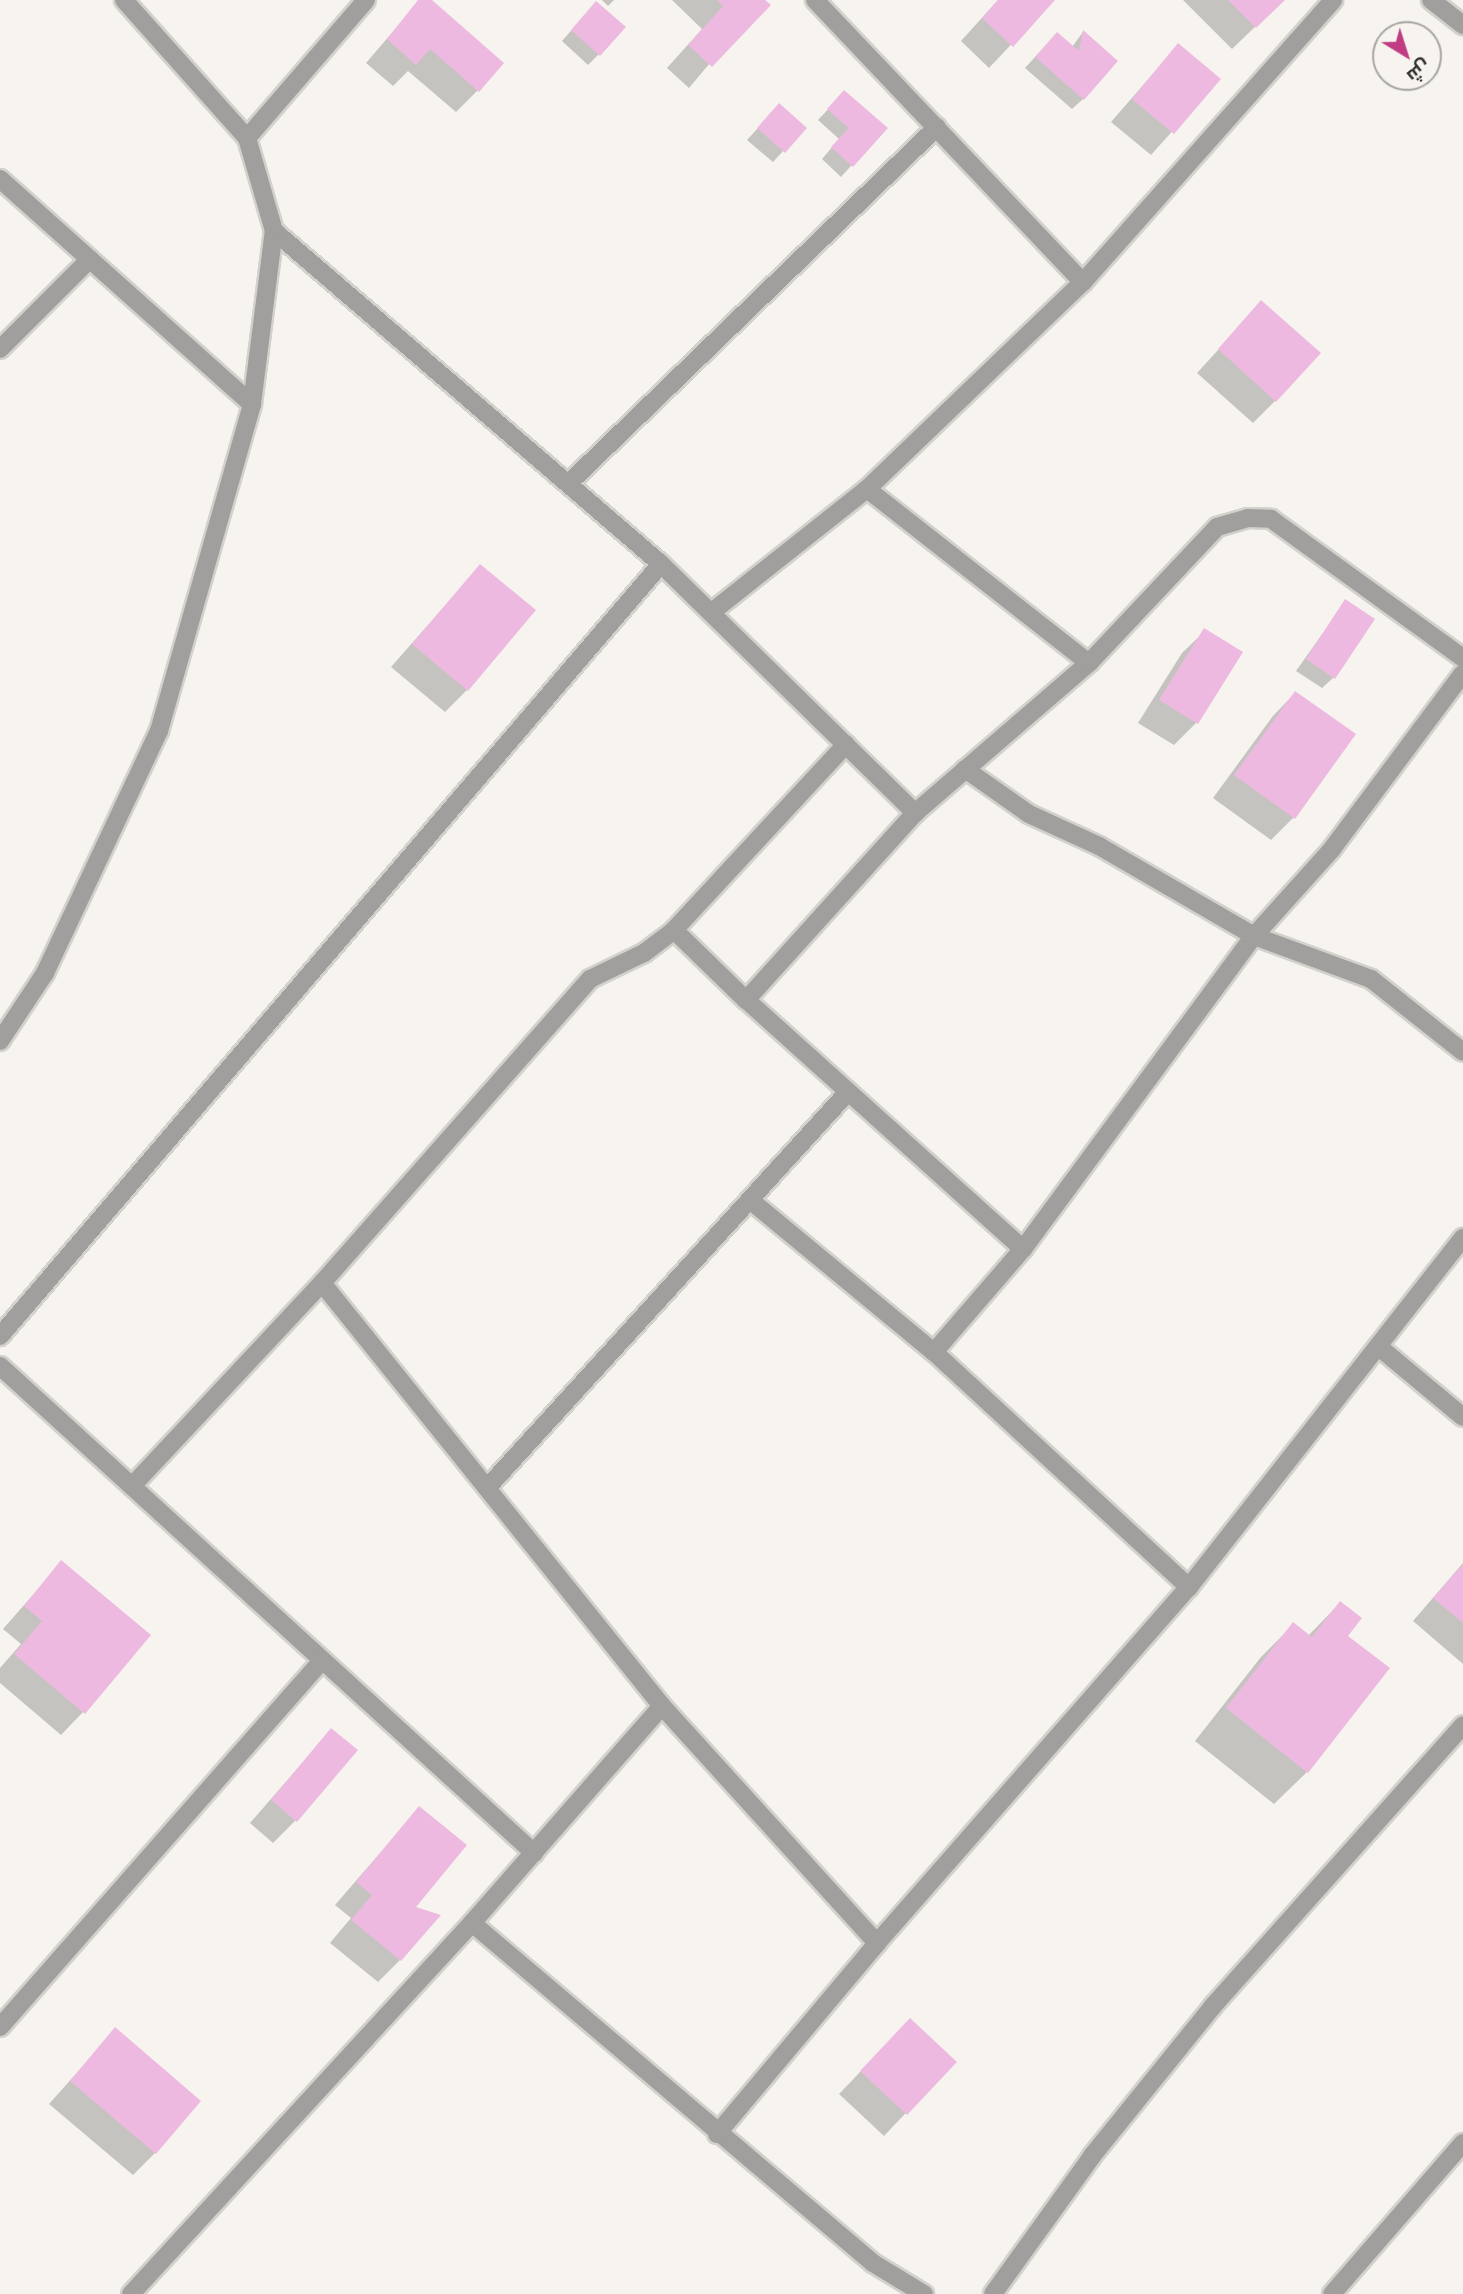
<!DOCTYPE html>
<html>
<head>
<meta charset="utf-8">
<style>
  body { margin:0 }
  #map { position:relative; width:1463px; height:2294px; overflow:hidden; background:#f7f4ef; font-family:Jost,Cairo,sans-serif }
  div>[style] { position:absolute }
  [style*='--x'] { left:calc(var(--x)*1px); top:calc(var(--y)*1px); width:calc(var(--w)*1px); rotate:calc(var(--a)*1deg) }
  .shadow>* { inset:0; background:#0003 }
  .building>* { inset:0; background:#eeb9e0 }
  .roads { filter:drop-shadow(2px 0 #d3d1cc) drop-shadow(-2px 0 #d3d1cc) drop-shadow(0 2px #d3d1cc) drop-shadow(0 -2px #d3d1cc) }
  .minor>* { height:18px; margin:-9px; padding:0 9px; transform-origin:9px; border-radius:9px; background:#a09f9d }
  span { translate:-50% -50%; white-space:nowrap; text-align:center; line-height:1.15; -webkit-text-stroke:6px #f7f4ef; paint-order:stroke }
  .north { position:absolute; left:1372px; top:21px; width:70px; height:70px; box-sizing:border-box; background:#f7f4ef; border:2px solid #a8a6a2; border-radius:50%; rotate:142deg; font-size:19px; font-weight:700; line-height:28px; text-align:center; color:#31302e }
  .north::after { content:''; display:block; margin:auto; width:24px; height:32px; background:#c03d83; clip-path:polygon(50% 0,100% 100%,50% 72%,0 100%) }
</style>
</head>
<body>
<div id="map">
  <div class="shadow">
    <i style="clip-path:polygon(420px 0,429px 0,478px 90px,456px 112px,408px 71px,393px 86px,366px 63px)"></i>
    <i style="clip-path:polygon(602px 0,614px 0,608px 6px)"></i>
    <i style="clip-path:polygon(672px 0,763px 0,689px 88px,667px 68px,702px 29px)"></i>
    <i style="clip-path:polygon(998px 0,1053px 0,989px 68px,961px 41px)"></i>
    <i style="clip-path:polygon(1183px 0,1283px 0,1232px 49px)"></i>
    <i style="clip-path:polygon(585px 15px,599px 54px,588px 65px,562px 41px)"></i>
    <i style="clip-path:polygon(1083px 32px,1083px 99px,1072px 109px,1025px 68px,1046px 45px,1072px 47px)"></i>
    <i style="clip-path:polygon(1178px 45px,1219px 79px,1151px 155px,1111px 122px)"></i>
    <i style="clip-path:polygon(834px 103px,885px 128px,841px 177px,822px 159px,839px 139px,818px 120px)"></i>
    <i style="clip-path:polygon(769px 116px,804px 128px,773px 162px,747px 140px)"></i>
    <i style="clip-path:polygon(1261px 303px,1275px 401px,1253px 423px,1197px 373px)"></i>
    <i style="clip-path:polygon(480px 566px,467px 690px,445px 712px,391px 667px)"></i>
    <i style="clip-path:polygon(1345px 602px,1333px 678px,1322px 688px,1296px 671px)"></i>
    <i style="clip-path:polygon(1205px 631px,1240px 653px,1196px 723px,1174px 745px,1138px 723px,1182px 653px)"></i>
    <i style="clip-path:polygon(1295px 693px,1354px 735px,1293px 818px,1271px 840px,1213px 798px,1273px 716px)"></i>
    <i style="clip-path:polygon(61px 1563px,83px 1712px,61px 1735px,0 1683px,0 1668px,21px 1644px,3px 1629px)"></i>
    <i style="clip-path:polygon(1463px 1563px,1463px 1664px,1413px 1621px)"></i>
    <i style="clip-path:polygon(1340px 1603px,1345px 1636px,1307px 1772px,1274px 1804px,1195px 1741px,1261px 1657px,1293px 1625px,1308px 1636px)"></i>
    <i style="clip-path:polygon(331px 1730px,295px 1821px,273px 1843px,250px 1823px)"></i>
    <i style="clip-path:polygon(419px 1808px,413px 1908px,400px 1960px,378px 1982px,330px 1943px,351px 1918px,335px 1905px)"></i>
    <i style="clip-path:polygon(115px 2030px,155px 2153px,133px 2175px,49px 2104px)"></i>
    <i style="clip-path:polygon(888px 2043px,954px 2062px,884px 2136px,839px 2094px)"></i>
  </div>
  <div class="building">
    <i style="clip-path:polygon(418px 0,432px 0,504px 63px,479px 92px,430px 49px,416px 65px,387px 39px)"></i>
    <i style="clip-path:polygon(717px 0,765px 0,771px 5px,712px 67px,688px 45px,723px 6px)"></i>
    <i style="clip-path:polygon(998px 0,1055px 0,1013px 47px,982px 18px)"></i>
    <i style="clip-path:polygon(1228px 0,1285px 0,1256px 28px)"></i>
    <i style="clip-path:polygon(596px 1px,626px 27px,600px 56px,571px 30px)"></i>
    <i style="clip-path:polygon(1083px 30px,1118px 61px,1084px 100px,1035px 57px,1057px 32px,1079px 51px)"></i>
    <i style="clip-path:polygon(1178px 43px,1221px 79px,1174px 134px,1132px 99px)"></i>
    <i style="clip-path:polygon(844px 90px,888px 128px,853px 167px,831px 147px,849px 128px,827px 109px)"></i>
    <i style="clip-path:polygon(779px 103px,807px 128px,785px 153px,757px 128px)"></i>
    <i style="clip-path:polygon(1261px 300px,1321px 353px,1276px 402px,1218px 349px)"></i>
    <i style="clip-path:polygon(480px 564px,536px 610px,468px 691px,412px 644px)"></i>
    <i style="clip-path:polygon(1345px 599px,1375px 619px,1335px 679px,1306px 659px)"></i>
    <i style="clip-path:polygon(1204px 628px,1243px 652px,1198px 724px,1159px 700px)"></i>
    <i style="clip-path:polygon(1295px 691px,1356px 734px,1295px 819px,1234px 775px)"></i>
    <i style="clip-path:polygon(61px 1560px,151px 1635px,85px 1714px,14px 1654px,42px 1621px,24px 1606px)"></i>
    <i style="clip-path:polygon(1463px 1564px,1463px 1623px,1433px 1598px)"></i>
    <i style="clip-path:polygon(1340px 1601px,1362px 1618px,1348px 1636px,1390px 1668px,1308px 1773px,1226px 1708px,1293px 1622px,1312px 1637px)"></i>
    <i style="clip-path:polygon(331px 1728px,358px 1750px,297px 1822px,271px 1800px)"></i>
    <i style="clip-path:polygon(419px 1806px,467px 1845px,416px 1907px,441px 1915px,401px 1961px,351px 1920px,372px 1895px,356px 1882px)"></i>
    <i style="clip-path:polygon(910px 2018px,957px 2062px,907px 2115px,860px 2071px)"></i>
    <i style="clip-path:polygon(115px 2027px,201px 2101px,156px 2154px,70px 2081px)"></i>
  </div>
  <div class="roads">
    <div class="minor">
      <i style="--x:124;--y:0;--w:185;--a:48.3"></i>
      <i style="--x:815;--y:0;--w:389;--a:46.5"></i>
      <i style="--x:1431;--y:0;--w:41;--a:38"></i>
      <i style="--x:0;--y:179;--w:338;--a:41.8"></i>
      <i style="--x:274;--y:231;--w:511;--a:40.71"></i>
      <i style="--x:661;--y:564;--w:356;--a:44.4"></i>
      <i style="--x:0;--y:349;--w:127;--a:-45"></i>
      <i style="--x:568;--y:484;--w:513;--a:-44.05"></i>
      <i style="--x:867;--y:489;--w:282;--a:38.1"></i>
      <i style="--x:713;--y:611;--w:196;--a:-38.4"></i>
      <i style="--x:867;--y:489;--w:299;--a:-43.8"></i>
      <i style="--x:1083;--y:282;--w:377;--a:-48.4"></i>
      <i style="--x:965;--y:769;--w:78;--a:35.1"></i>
      <i style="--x:1029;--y:814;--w:77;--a:24.6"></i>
      <i style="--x:1099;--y:846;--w:179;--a:30.1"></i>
      <i style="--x:1254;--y:936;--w:125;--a:20.2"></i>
      <i style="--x:1371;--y:979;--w:117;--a:38.4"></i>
      <i style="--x:674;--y:930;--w:100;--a:44.2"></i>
      <i style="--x:0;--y:1041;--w:82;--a:-56.5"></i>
      <i style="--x:45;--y:973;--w:268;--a:-64.8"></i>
      <i style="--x:159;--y:731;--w:340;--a:-74.1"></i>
      <i style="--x:252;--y:404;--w:174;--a:-82.8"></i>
      <i style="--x:274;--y:231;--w:97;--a:-106.2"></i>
      <i style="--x:247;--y:138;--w:182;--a:-49.2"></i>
      <i style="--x:750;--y:1200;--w:239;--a:39.6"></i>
      <i style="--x:934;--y:1352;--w:347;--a:42.7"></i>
      <i style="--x:1023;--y:1249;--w:372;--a:-138"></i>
      <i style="--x:746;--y:1000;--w:252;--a:-47.9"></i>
      <i style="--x:915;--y:813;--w:230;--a:-40.8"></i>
      <i style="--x:1089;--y:663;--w:187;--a:-46.7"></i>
      <i style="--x:1217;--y:527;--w:32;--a:-16"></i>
      <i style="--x:1248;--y:518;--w:23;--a:2"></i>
      <i style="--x:1271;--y:519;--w:237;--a:35.9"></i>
      <i style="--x:322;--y:1283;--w:543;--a:51.21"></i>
      <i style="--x:662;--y:1706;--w:320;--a:47.8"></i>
      <i style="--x:0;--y:1336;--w:1016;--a:-49.43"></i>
      <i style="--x:1379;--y:1347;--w:109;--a:39.8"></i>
      <i style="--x:934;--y:1352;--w:136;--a:-49.2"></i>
      <i style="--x:1023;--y:1249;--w:389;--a:-53.6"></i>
      <i style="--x:1254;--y:936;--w:117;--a:-48.1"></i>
      <i style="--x:1332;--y:849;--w:219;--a:-53.3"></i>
      <i style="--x:0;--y:1366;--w:723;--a:42.36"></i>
      <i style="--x:132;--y:1486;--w:278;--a:-46.9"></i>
      <i style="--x:322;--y:1283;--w:405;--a:-48.6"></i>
      <i style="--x:590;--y:979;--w:60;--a:-25.7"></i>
      <i style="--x:644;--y:953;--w:38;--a:-37"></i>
      <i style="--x:674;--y:930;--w:253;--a:-47.2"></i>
      <i style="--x:487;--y:1488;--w:534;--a:-47.65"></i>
      <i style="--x:472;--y:1923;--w:526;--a:40.29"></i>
      <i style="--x:873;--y:2263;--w:60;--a:31.3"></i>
      <i style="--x:0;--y:2027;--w:487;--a:-48.7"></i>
      <i style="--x:717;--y:2134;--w:249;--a:-50"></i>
      <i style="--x:877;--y:1943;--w:473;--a:-48.8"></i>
      <i style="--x:1189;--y:1587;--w:444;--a:-51.9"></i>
      <i style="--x:131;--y:2294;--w:504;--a:-47.41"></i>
      <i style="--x:472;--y:1923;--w:288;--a:-48.8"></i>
      <i style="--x:993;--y:2294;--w:170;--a:-54.3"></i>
      <i style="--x:1092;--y:2156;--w:193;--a:-51.1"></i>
      <i style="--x:1213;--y:2006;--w:376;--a:-48.3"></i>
      <i style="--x:1332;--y:2294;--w:200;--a:-49.1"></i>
    </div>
  </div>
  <div class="north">ش</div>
</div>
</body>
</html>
